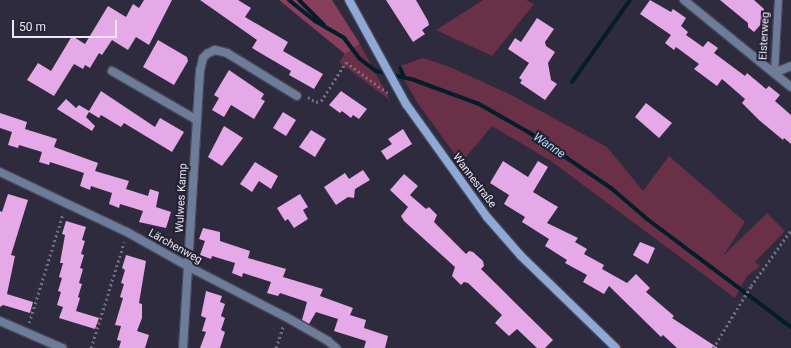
<!DOCTYPE html>
<html>
<head>
<meta charset="utf-8">
<style>
  body { margin:0 }
  #map { position:relative; width:791px; height:348px; overflow:hidden; background:#2f2b3e; font-family:Roboto,sans-serif }
  div>[style] { position:absolute }
  [style*='--x'] { left:calc(var(--x)*1px); top:calc(var(--y)*1px); width:calc(var(--w)*1px); rotate:calc(var(--a)*1deg) }
  .green>* { inset:0; background:#6a3047 }
  .forest>* { inset:0; background:#883f5c }
  .stream>* { height:4px; margin:-2px; padding:0 2px; transform-origin:2px; border-radius:2px; background:#011e2a }
  .building>* { inset:0; background:#e4a9e6 }
  .path>* { height:2.5px; margin-top:-1.25px; transform-origin:0; background:repeating-linear-gradient(90deg,#726f80 0 2px,transparent 0 5px) }
  .roads { filter:drop-shadow(1px 0 #494658) drop-shadow(-1px 0 #494658) drop-shadow(0 1px #494658) drop-shadow(0 -1px #494658) }
  .lane>* { height:7px; margin:-3.5px; padding:0 3.5px; transform-origin:3.5px; border-radius:3.5px; background:#6d7d99 }
  .street>* { height:8px; margin:-4px; padding:0 4px; transform-origin:4px; border-radius:4px; background:#6d7d99 }
  .secondary>* { height:8px; margin:-4px; padding:0 4px; transform-origin:4px; border-radius:4px; background:#8fa9d6 }
  span { translate:-50% -50%; white-space:nowrap; text-align:center; line-height:1.15; -webkit-text-stroke:4px #252134; paint-order:stroke }
  .street-label { font-size:11px; color:#ebe9f6 }
  .water-label { font-size:12px; color:#b3def4; font-style:italic }
  .scale { position:absolute; left:12px; top:20px; width:105px; height:18px; box-sizing:border-box; border:2px solid #ebe9f6; border-top:0; padding-left:5px; font-size:12px; line-height:14px; white-space:nowrap; color:#ebe9f6; -webkit-text-stroke:3px #252134; paint-order:stroke }
</style>
</head>
<body>
<div id="map">
  <div class="green">
    <i style="clip-path:polygon(483px 0,526px 0,534px 4px,492px 56px,436px 30px)"></i>
    <i style="clip-path:polygon(360px 44px,390px 100px,339px 62px,345px 54px)"></i>
    <i style="clip-path:polygon(423px 58px,450px 67px,513px 96px,607px 147px,643px 191px,669px 156px,745px 222px,723px 256px,767px 213px,785px 231px,755px 262px,760px 266px,747px 276px,735px 298px,551px 161px,492px 126px,461px 163px,417px 102px,397px 67px)"></i>
  </div>
  <div class="forest">
    <i style="clip-path:polygon(279px 0,332px 0,360px 44px,345px 54px)"></i>
  </div>
  <div class="stream">
    <i style="--x:289;--y:0;--w:33;--a:39"></i>
    <i style="--x:315;--y:21;--w:34;--a:30"></i>
    <i style="--x:344;--y:38;--w:26;--a:53"></i>
    <i style="--x:360;--y:59;--w:20;--a:37"></i>
    <i style="--x:376;--y:71;--w:39;--a:13"></i>
    <i style="--x:414;--y:80;--w:69;--a:20.3"></i>
    <i style="--x:479;--y:104;--w:59;--a:29.6"></i>
    <i style="--x:530;--y:133;--w:98;--a:34.2"></i>
    <i style="--x:611;--y:188;--w:48;--a:40.7"></i>
    <i style="--x:647;--y:219;--w:180;--a:36.9"></i>
    <i style="--x:299;--y:0;--w:35;--a:45"></i>
    <i style="--x:400;--y:68;--w:10;--a:66"></i>
    <i style="--x:572;--y:82;--w:100;--a:-54.7"></i>
  </div>
  <div class="building">
    <i style="clip-path:polygon(144px 0,172px 0,149px 45px,136px 37px,128px 50px,112px 40px,102px 55px,99px 53px,90px 68px,85px 65px,83px 69px,74px 64px,54px 96px,27px 80px,38px 63px,51px 71px,72px 36px,85px 44px,108px 6px,126px 17px,133px 4px,139px 8px)"></i>
    <i style="clip-path:polygon(200px 0,238px 0,251px 8px,245px 17px,288px 42px,283px 51px,323px 74px,314px 89px,289px 75px,291px 71px,252px 48px,257px 40px)"></i>
    <i style="clip-path:polygon(386px 0,416px 0,428px 21px,429px 25px,422px 30px,425px 34px,413px 42px)"></i>
    <i style="clip-path:polygon(650px 0,671px 12px,673px 9px,686px 18px,681px 26px,688px 32px,686px 35px,703px 47px,708px 41px,718px 48px,714px 53px,745px 76px,747px 73px,766px 89px,769px 86px,780px 95px,775px 101px,791px 115px,791px 144px,784px 138px,783px 140px,759px 120px,742px 103px,745px 99px,722px 79px,717px 86px,694px 69px,699px 64px,676px 47px,674px 50px,665px 43px,671px 35px,640px 14px)"></i>
    <i style="clip-path:polygon(720px 0,754px 0,764px 9px,762px 23px,754px 32px,748px 27px,748px 23px)"></i>
    <i style="clip-path:polygon(537px 18px,554px 29px,545px 42px,546px 46px,555px 52px,548px 63px,551px 80px,557px 84px,545px 100px,520px 83px,522px 80px,519px 78px,529px 63px,508px 49px,515px 38px,521px 42px)"></i>
    <i style="clip-path:polygon(158px 40px,187px 57px,188px 61px,174px 85px,143px 67px)"></i>
    <i style="clip-path:polygon(229px 70px,264px 94px,261px 99px,265px 101px,254px 119px,231px 105px,224px 117px,212px 110px,219px 98px,214px 95px)"></i>
    <i style="clip-path:polygon(101px 91px,155px 127px,160px 118px,184px 132px,172px 152px,124px 123px,121px 127px,101px 115px,99px 118px,89px 112px,86px 117px,95px 126px,92px 131px,57px 109px,66px 99px,76px 108px,79px 105px,89px 111px)"></i>
    <i style="clip-path:polygon(341px 91px,367px 109px,359px 119px,353px 115px,351px 118px,342px 111px,340px 113px,329px 105px)"></i>
    <i style="clip-path:polygon(646px 103px,672px 123px,659px 138px,635px 117px)"></i>
    <i style="clip-path:polygon(283px 112px,296px 120px,286px 136px,273px 128px)"></i>
    <i style="clip-path:polygon(0 113px,27px 122px,25px 129px,57px 139px,54px 147px,98px 163px,95px 171px,129px 181px,126px 189px,148px 196px,150px 189px,159px 192px,156px 207px,171px 212px,166px 228px,139px 222px,143px 211px,120px 204px,119px 208px,109px 204px,112px 193px,91px 186px,90px 190px,80px 186px,84px 173px,50px 162px,49px 165px,39px 162px,42px 152px,19px 145px,18px 148px,8px 145px,12px 132px,0 128px)"></i>
    <i style="clip-path:polygon(224px 126px,243px 138px,222px 166px,208px 157px)"></i>
    <i style="clip-path:polygon(403px 129px,412px 144px,387px 160px,381px 151px,392px 144px,388px 139px)"></i>
    <i style="clip-path:polygon(311px 130px,326px 139px,315px 157px,299px 147px)"></i>
    <i style="clip-path:polygon(503px 161px,528px 177px,538px 161px,548px 167px,533px 192px,558px 207px,547px 223px,578px 238px,575px 242px,587px 249px,584px 254px,604px 265px,602px 269px,627px 283px,636px 274px,650px 288px,646px 292px,674px 316px,672px 318px,718px 348px,677px 348px,663px 335px,661px 337px,609px 286px,604px 294px,583px 282px,587px 275px,565px 263px,567px 260px,545px 246px,549px 239px,522px 222px,525px 217px,504px 204px,509px 195px,490px 183px)"></i>
    <i style="clip-path:polygon(255px 162px,278px 176px,271px 189px,259px 181px,252px 192px,240px 184px)"></i>
    <i style="clip-path:polygon(363px 170px,370px 180px,355px 189px,354px 198px,348px 197px,336px 205px,324px 187px,345px 173px,349px 179px)"></i>
    <i style="clip-path:polygon(404px 174px,418px 186px,410px 195px,426px 209px,429px 207px,437px 215px,434px 222px,466px 254px,469px 251px,473px 252px,483px 261px,484px 266px,481px 269px,553px 340px,545px 348px,537px 348px,517px 329px,509px 336px,495px 323px,502px 315px,468px 283px,464px 282px,461px 285px,452px 276px,455px 267px,404px 221px,401px 216px,408px 207px,390px 190px)"></i>
    <i style="clip-path:polygon(8px 194px,28px 200px,11px 255px,15px 256px,7px 294px,33px 302px,30px 313px,3px 305px,0 307px,0 211px,2px 212px)"></i>
    <i style="clip-path:polygon(300px 194px,308px 207px,303px 210px,308px 219px,294px 228px,288px 219px,285px 221px,277px 208px)"></i>
    <i style="clip-path:polygon(66px 221px,86px 227px,82px 240px,85px 241px,81px 254px,84px 255px,80px 268px,83px 269px,79px 283px,82px 284px,78px 297px,80px 298px,76px 311px,99px 318px,95px 329px,59px 318px,63px 307px,57px 305px,61px 292px,58px 291px,62px 278px,59px 277px,63px 263px,60px 263px,65px 235px,62px 234px)"></i>
    <i style="clip-path:polygon(203px 228px,220px 232px,220px 241px,250px 251px,248px 258px,286px 269px,283px 277px,323px 289px,320px 296px,353px 308px,350px 315px,366px 320px,364px 328px,388px 336px,385px 348px,364px 348px,366px 341px,334px 331px,338px 319px,316px 312px,309px 324px,302px 320px,307px 302px,280px 293px,278px 296px,267px 293px,271px 282px,243px 273px,242px 277px,232px 273px,235px 263px,212px 256px,211px 259px,200px 255px,205px 241px,199px 239px)"></i>
    <i style="clip-path:polygon(640px 242px,655px 248px,648px 264px,633px 255px)"></i>
    <i style="clip-path:polygon(126px 255px,146px 261px,139px 303px,142px 304px,142px 318px,137px 331px,149px 335px,145px 348px,119px 348px,121px 341px,117px 340px,121px 326px,115px 325px,123px 298px,120px 297px,124px 284px,121px 283px,125px 270px,122px 268px)"></i>
    <i style="clip-path:polygon(206px 291px,222px 296px,220px 302px,225px 304px,221px 316px,225px 318px,221px 330px,225px 332px,220px 348px,200px 348px,206px 332px,202px 331px,206px 318px,201px 316px)"></i>
  </div>
  <div class="path">
    <i style="--x:308;--y:97;--w:9;--a:32"></i>
    <i style="--x:316;--y:102;--w:5;--a:-11"></i>
    <i style="--x:321;--y:101;--w:46;--a:-57.3"></i>
    <i style="--x:346;--y:62;--w:52;--a:36.4"></i>
    <i style="--x:29;--y:323;--w:115;--a:-72.8"></i>
    <i style="--x:91;--y:348;--w:111;--a:-72.7"></i>
    <i style="--x:276;--y:348;--w:23;--a:-72"></i>
    <i style="--x:713;--y:348;--w:73;--a:-58.5"></i>
    <i style="--x:751;--y:286;--w:69;--a:-54.5"></i>
  </div>
  <div class="roads">
    <div class="lane">
      <i style="--x:774;--y:73;--w:73;--a:-86.9"></i>
    </div>
    <div class="street">
      <i style="--x:684;--y:0;--w:138;--a:39.1"></i>
      <i style="--x:112;--y:71;--w:98;--a:30"></i>
      <i style="--x:774;--y:73;--w:18;--a:-22"></i>
      <i style="--x:0;--y:172;--w:140;--a:25.3"></i>
      <i style="--x:127;--y:232;--w:71;--a:29.4"></i>
      <i style="--x:189;--y:267;--w:109;--a:27.3"></i>
      <i style="--x:286;--y:317;--w:48;--a:29.7"></i>
      <i style="--x:328;--y:341;--w:11;--a:41"></i>
      <i style="--x:0;--y:321;--w:68;--a:23.5"></i>
      <i style="--x:183;--y:348;--w:278;--a:-86.5"></i>
      <i style="--x:200;--y:71;--w:13;--a:-77"></i>
      <i style="--x:203;--y:58;--w:6;--a:-45"></i>
      <i style="--x:207;--y:54;--w:9;--a:-27"></i>
      <i style="--x:215;--y:50;--w:12;--a:14"></i>
      <i style="--x:227;--y:53;--w:82;--a:31.6"></i>
    </div>
    <div class="secondary">
      <i style="--x:349;--y:0;--w:119;--a:61.3"></i>
      <i style="--x:406;--y:104;--w:139;--a:54.4"></i>
      <i style="--x:487;--y:217;--w:52;--a:48.9"></i>
      <i style="--x:521;--y:256;--w:132;--a:44.1"></i>
    </div>
  </div>
  <div class="street-label">
    <span style="left:765px;top:36px;rotate:-87deg">Elsterweg</span>
    <span style="left:474px;top:181px;rotate:53deg">Wannestraße</span>
    <span style="left:182px;top:198px;rotate:-87deg">Wulwes Kamp</span>
    <span style="left:175px;top:247px;rotate:29deg">Lärchenweg</span>
  </div>
  <div class="water-label">
    <span style="left:549px;top:146px;rotate:34deg">Wanne</span>
  </div>
  <div class="scale">50 m</div>
</div>
</body>
</html>
